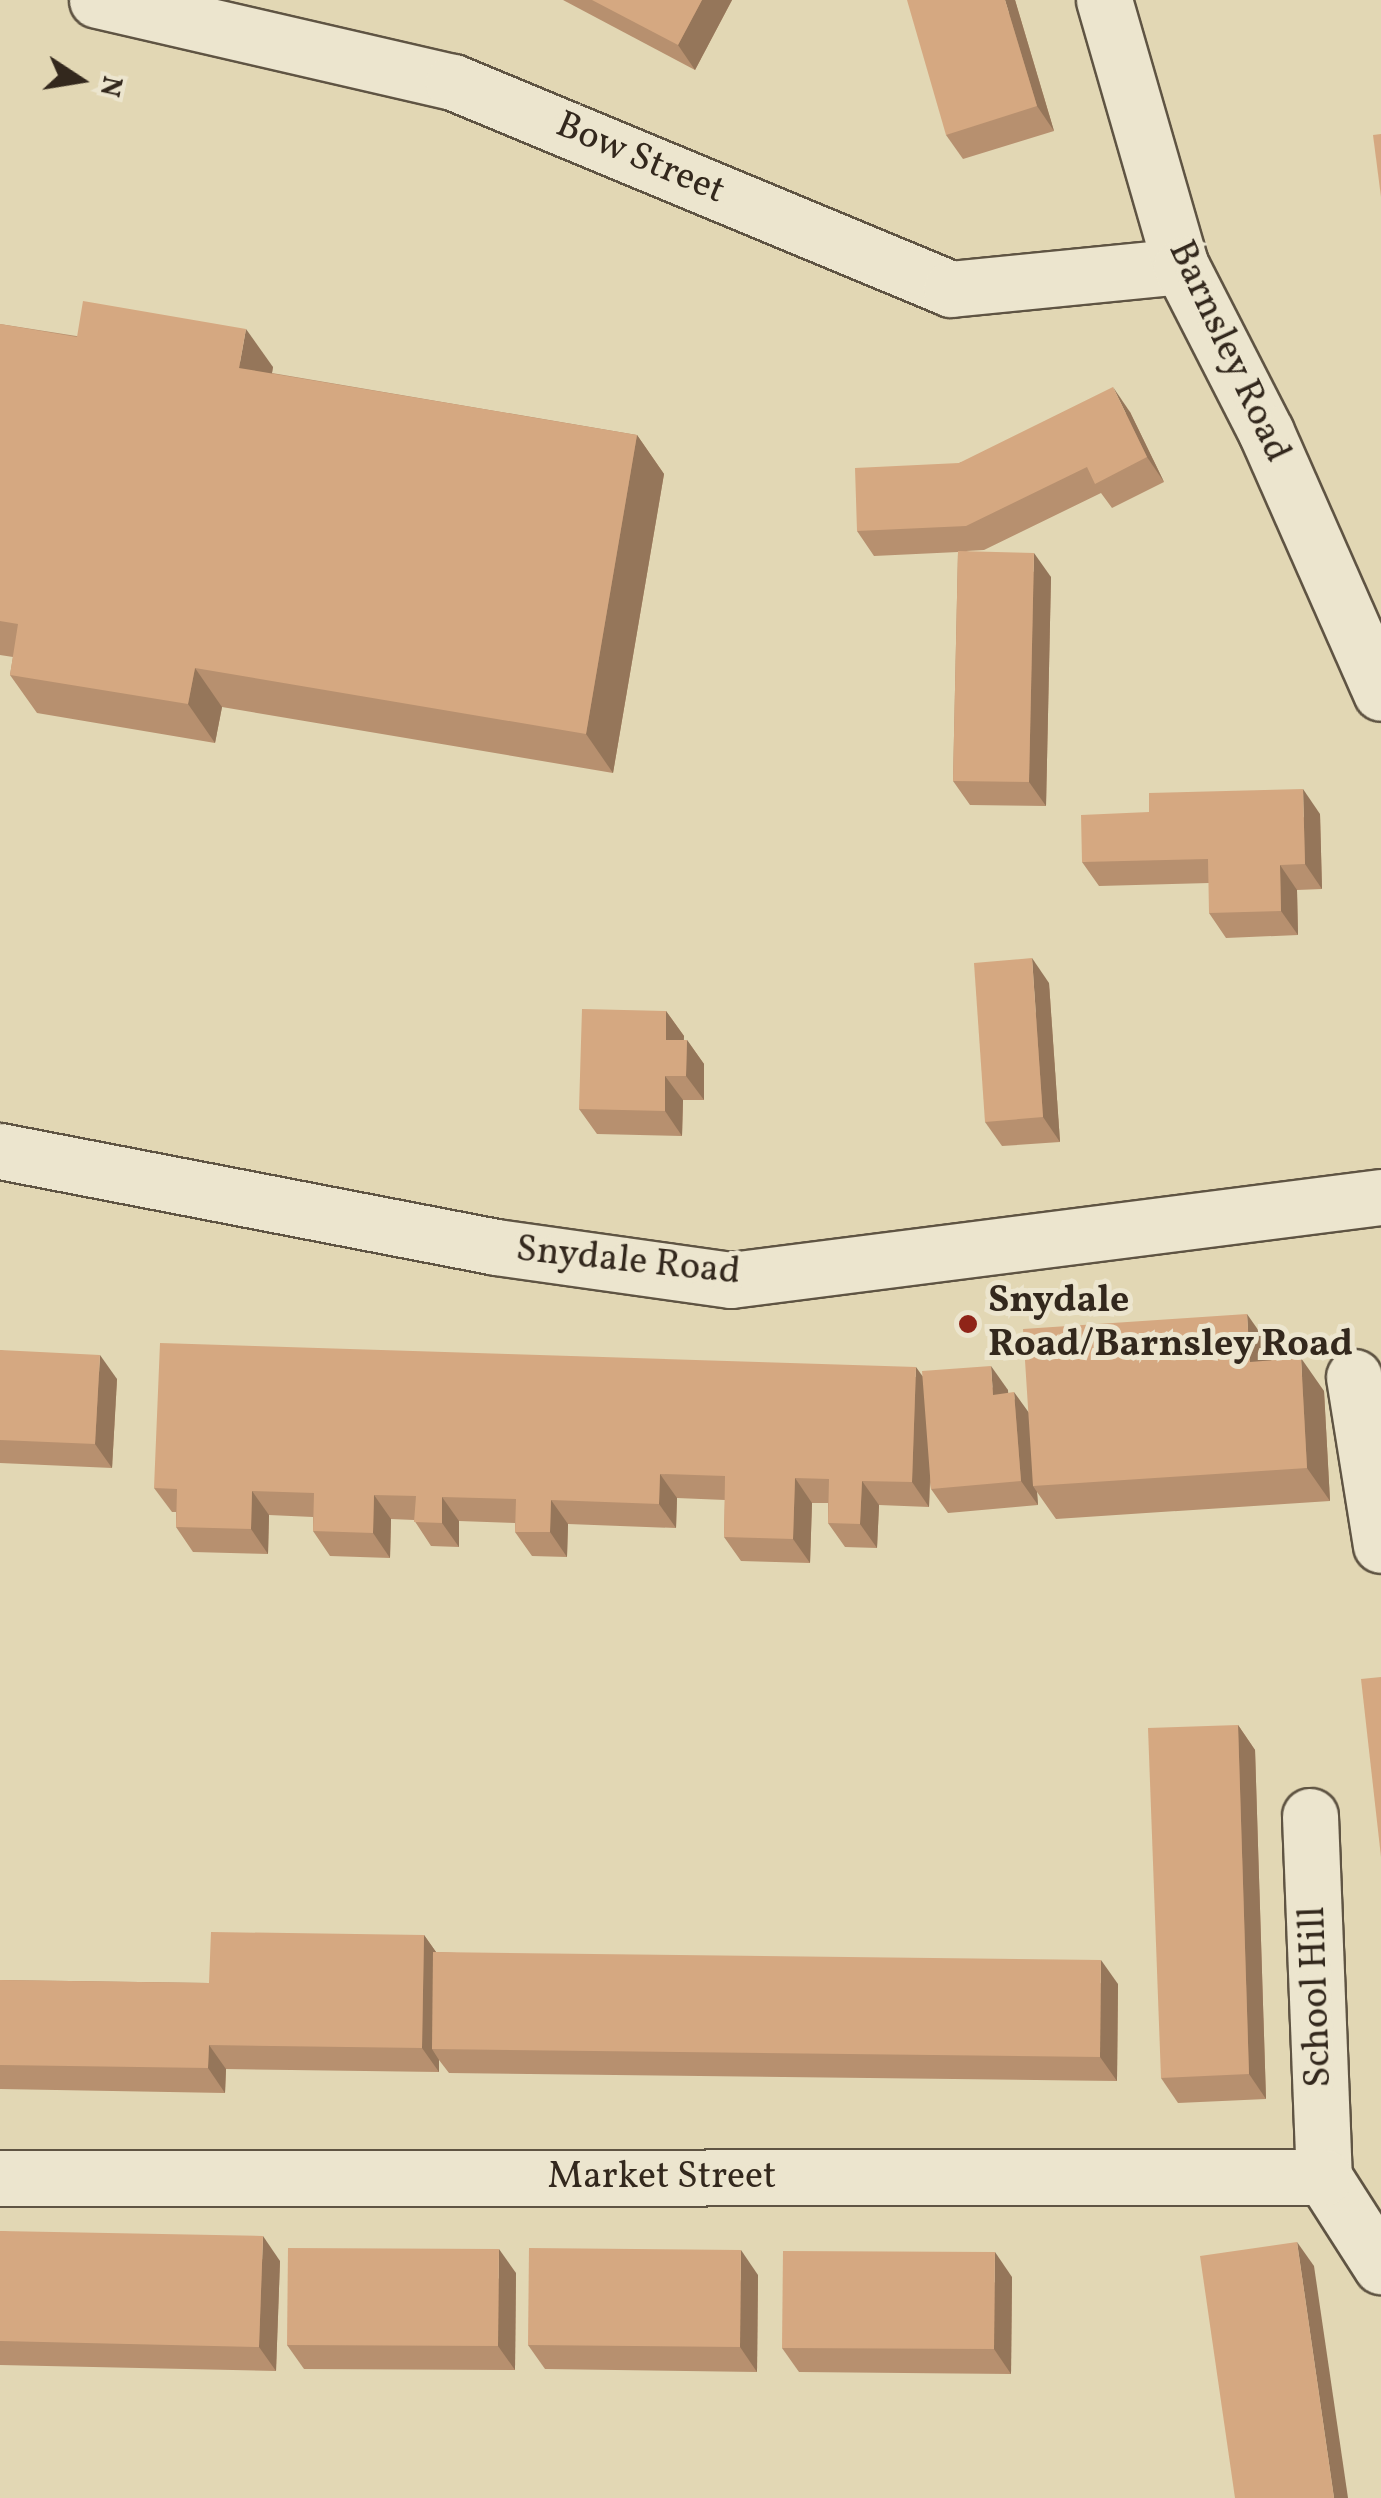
<!DOCTYPE html>
<html>
<head>
<meta charset="utf-8">
<style>
  body { margin:0 }
  #map { position:relative; width:1381px; height:2498px; overflow:hidden; background:#e2d7b4; font-family:Vollkorn,serif }
  div>[style] { position:absolute }
  [style*='--x'] { left:calc(var(--x)*1px); top:calc(var(--y)*1px); width:calc(var(--w)*1px); rotate:calc(var(--a)*1deg) }
  .roads { filter:drop-shadow(2px 0 #5f5443) drop-shadow(-2px 0 #5f5443) drop-shadow(0 2px #5f5443) drop-shadow(0 -2px #5f5443) }
  .street>* { height:55px; margin:-27.5px; padding:0 27.5px; transform-origin:27.5px; border-radius:27.5px; background:#ece5ce }
  .secondary>* { height:55px; margin:-27.5px; padding:0 27.5px; transform-origin:27.5px; border-radius:27.5px; background:#ece5ce }
  .wall>* { inset:0; background:#b7906f }
  .shaded-wall>* { inset:0; background:#95765a }
  .building>* { inset:0; background:#d5a881 }
  .dots>* { width:28px; height:28px; translate:-50% -50%; box-sizing:border-box; border:5px solid #ece5ce; border-radius:50% }
  span { translate:-50% -50%; white-space:nowrap; text-align:center; line-height:1.15; -webkit-text-stroke:10px #ece5ce; paint-order:stroke }
  .street-label { font-size:38px; color:#33281d }
  .poi-label { font-size:38px; color:#33281d; font-weight:700 }
  .left { translate:0 -50%; text-align:left }
  .north { position:absolute; left:30px; top:30px; width:100px; height:100px; -webkit-text-stroke:8px #ece5ce; paint-order:stroke; rotate:102deg; font-size:28px; font-weight:700; line-height:40px; text-align:center; color:#33281d }
  .north::after { content:''; display:block; margin:auto; width:35px; height:45px; background:#33281d; clip-path:polygon(50% 0,100% 100%,50% 72%,0 100%) }
</style>
</head>
<body>
<div id="map">
  <div class="roads">
    <div class="street">
      <i style="--x:97;--y:0;--w:365;--a:13"></i>
      <i style="--x:453;--y:82;--w:539;--a:22.57"></i>
      <i style="--x:951;--y:289;--w:231;--a:-5.7"></i>
      <i style="--x:1354;--y:1377;--w:170;--a:80.9"></i>
      <i style="--x:1310;--y:1816;--w:361;--a:87.8"></i>
      <i style="--x:1324;--y:2177;--w:106;--a:57.4"></i>
      <i style="--x:0;--y:2178;--w:1324;--a:-0.04"></i>
    </div>
    <div class="secondary">
      <i style="--x:1104;--y:0;--w:277;--a:73.9"></i>
      <i style="--x:1181;--y:266;--w:186;--a:62.9"></i>
      <i style="--x:1266;--y:432;--w:285;--a:66.2"></i>
      <i style="--x:0;--y:1151;--w:505;--a:10.95"></i>
      <i style="--x:496;--y:1247;--w:237;--a:8"></i>
      <i style="--x:731;--y:1280;--w:655;--a:-7.28"></i>
    </div>
  </div>
  <div class="wall">
    <i style="clip-path:polygon(563px 0,732px 0,695px 70px)"></i>
    <i style="clip-path:polygon(1015px 0,1054px 131px,963px 159px,946px 135px)"></i>
    <i style="clip-path:polygon(0 324px,273px 367px,272px 373px,637px 435px,664px 474px,613px 773px,222px 707px,215px 743px,37px 713px,10px 675px,13px 657px,0 655px)"></i>
    <i style="clip-path:polygon(1130px 412px,1164px 482px,1112px 508px,1101px 493px,984px 550px,966px 551px,1051px 577px,1046px 806px,970px 805px,953px 781px,958px 552px,874px 556px,857px 531px,959px 463px)"></i>
    <i style="clip-path:polygon(1320px 814px,1322px 889px,1297px 890px,1298px 935px,1226px 938px,1209px 913px,1209px 883px,1099px 886px,1082px 862px)"></i>
    <i style="clip-path:polygon(1049px 983px,1060px 1142px,1002px 1146px,985px 1122px)"></i>
    <i style="clip-path:polygon(666px 1011px,684px 1036px,683px 1040px,687px 1040px,704px 1064px,704px 1100px,683px 1100px,682px 1136px,597px 1134px,579px 1109px)"></i>
    <i style="clip-path:polygon(1270px 1347px,1271px 1360px,1324px 1391px,1330px 1501px,1056px 1519px,1037px 1492px,1038px 1505px,948px 1513px,931px 1489px,930px 1482px,929px 1507px,879px 1505px,877px 1548px,845px 1547px,828px 1523px,828px 1503px,812px 1503px,810px 1563px,741px 1561px,724px 1537px,725px 1500px,677px 1498px,676px 1528px,568px 1524px,567px 1557px,532px 1556px,515px 1532px,515px 1523px,459px 1521px,459px 1547px,431px 1546px,414px 1520px,391px 1519px,390px 1558px,330px 1556px,313px 1531px,313px 1517px,269px 1515px,268px 1554px,193px 1552px,176px 1527px,176px 1512px,172px 1512px,154px 1488px,922px 1376px,1008px 1390px,1008px 1393px,1028px 1413px)"></i>
    <i style="clip-path:polygon(0 1350px,117px 1379px,112px 1468px,0 1463px)"></i>
    <i style="clip-path:polygon(1238px 1725px,1255px 1750px,1266px 2099px,1178px 2103px,1161px 2078px)"></i>
    <i style="clip-path:polygon(424px 1935px,436px 1952px,1118px 1984px,1117px 2081px,449px 2073px,439px 2060px,439px 2072px,226px 2069px,225px 2093px,0 2089px,0 1980px,209px 1983px)"></i>
    <i style="clip-path:polygon(0 2231px,280px 2261px,276px 2371px,0 2365px)"></i>
    <i style="clip-path:polygon(516px 2273px,515px 2370px,304px 2369px,287px 2345px)"></i>
    <i style="clip-path:polygon(758px 2275px,757px 2372px,545px 2369px,528px 2345px)"></i>
    <i style="clip-path:polygon(1012px 2277px,1011px 2374px,799px 2372px,782px 2348px)"></i>
  </div>
  <div class="shaded-wall">
    <i style="clip-path:polygon(702px 0,732px 0,695px 70px,678px 45px)"></i>
    <i style="clip-path:polygon(1005px 0,1015px 0,1054px 131px,1037px 106px)"></i>
    <i style="clip-path:polygon(246px 329px,273px 367px,266px 406px,239px 368px)"></i>
    <i style="clip-path:polygon(1113px 387px,1130px 412px,1164px 482px,1147px 457px)"></i>
    <i style="clip-path:polygon(637px 435px,664px 474px,613px 773px,586px 734px)"></i>
    <i style="clip-path:polygon(1034px 553px,1051px 577px,1046px 806px,1029px 782px)"></i>
    <i style="clip-path:polygon(195px 668px,222px 707px,215px 743px,188px 704px)"></i>
    <i style="clip-path:polygon(1303px 789px,1320px 814px,1322px 889px,1305px 864px)"></i>
    <i style="clip-path:polygon(1280px 865px,1297px 890px,1298px 935px,1281px 911px)"></i>
    <i style="clip-path:polygon(1032px 958px,1049px 983px,1060px 1142px,1043px 1117px)"></i>
    <i style="clip-path:polygon(666px 1011px,684px 1036px,683px 1064px,666px 1040px)"></i>
    <i style="clip-path:polygon(687px 1040px,704px 1064px,704px 1100px,686px 1076px)"></i>
    <i style="clip-path:polygon(665px 1076px,683px 1100px,682px 1136px,665px 1111px)"></i>
    <i style="clip-path:polygon(1247px 1314px,1270px 1347px,1273px 1394px,1250px 1362px)"></i>
    <i style="clip-path:polygon(100px 1355px,117px 1379px,112px 1468px,95px 1444px)"></i>
    <i style="clip-path:polygon(1301px 1358px,1324px 1391px,1330px 1501px,1307px 1468px)"></i>
    <i style="clip-path:polygon(991px 1366px,1008px 1390px,1010px 1419px,993px 1395px)"></i>
    <i style="clip-path:polygon(916px 1367px,933px 1391px,929px 1507px,912px 1482px)"></i>
    <i style="clip-path:polygon(1014px 1392px,1032px 1417px,1033px 1486px,1037px 1492px,1038px 1505px,1021px 1481px)"></i>
    <i style="clip-path:polygon(660px 1474px,677px 1498px,676px 1528px,659px 1504px)"></i>
    <i style="clip-path:polygon(795px 1478px,812px 1503px,810px 1563px,793px 1539px)"></i>
    <i style="clip-path:polygon(862px 1481px,879px 1505px,877px 1548px,860px 1524px)"></i>
    <i style="clip-path:polygon(252px 1491px,269px 1515px,268px 1554px,251px 1529px)"></i>
    <i style="clip-path:polygon(374px 1495px,391px 1519px,390px 1558px,373px 1533px)"></i>
    <i style="clip-path:polygon(442px 1497px,459px 1521px,459px 1547px,442px 1523px)"></i>
    <i style="clip-path:polygon(551px 1500px,568px 1524px,567px 1557px,550px 1532px)"></i>
    <i style="clip-path:polygon(1238px 1725px,1255px 1750px,1266px 2099px,1249px 2074px)"></i>
    <i style="clip-path:polygon(424px 1935px,441px 1959px,432px 2049px,439px 2060px,439px 2072px,422px 2048px)"></i>
    <i style="clip-path:polygon(1101px 1960px,1118px 1984px,1117px 2081px,1100px 2057px)"></i>
    <i style="clip-path:polygon(209px 2045px,226px 2069px,225px 2093px,208px 2068px)"></i>
    <i style="clip-path:polygon(263px 2236px,280px 2261px,276px 2371px,259px 2347px)"></i>
    <i style="clip-path:polygon(1297px 2242px,1314px 2266px,1348px 2498px,1334px 2498px)"></i>
    <i style="clip-path:polygon(499px 2249px,516px 2273px,515px 2370px,498px 2346px)"></i>
    <i style="clip-path:polygon(741px 2250px,758px 2275px,757px 2372px,740px 2347px)"></i>
    <i style="clip-path:polygon(995px 2252px,1012px 2277px,1011px 2374px,994px 2349px)"></i>
  </div>
  <div class="building">
    <i style="clip-path:polygon(592px 0,702px 0,678px 45px)"></i>
    <i style="clip-path:polygon(907px 0,1005px 0,1037px 106px,946px 135px)"></i>
    <i style="clip-path:polygon(1381px 134px,1381px 197px,1373px 135px)"></i>
    <i style="clip-path:polygon(83px 301px,246px 329px,239px 368px,637px 435px,586px 734px,195px 668px,188px 704px,10px 675px,18px 624px,0 621px,0 324px,77px 337px)"></i>
    <i style="clip-path:polygon(1113px 387px,1147px 457px,1095px 484px,1087px 467px,966px 526px,857px 531px,855px 468px,959px 463px)"></i>
    <i style="clip-path:polygon(958px 551px,1034px 553px,1029px 782px,953px 781px)"></i>
    <i style="clip-path:polygon(1303px 789px,1305px 864px,1280px 865px,1281px 911px,1209px 913px,1208px 859px,1082px 862px,1081px 815px,1149px 812px,1149px 793px)"></i>
    <i style="clip-path:polygon(1032px 958px,1043px 1117px,985px 1122px,974px 963px)"></i>
    <i style="clip-path:polygon(582px 1009px,666px 1011px,666px 1040px,687px 1040px,686px 1076px,665px 1076px,665px 1111px,579px 1109px)"></i>
    <i style="clip-path:polygon(1247px 1314px,1250px 1362px,1301px 1358px,1307px 1468px,1033px 1486px,1023px 1329px)"></i>
    <i style="clip-path:polygon(160px 1343px,916px 1367px,912px 1482px,862px 1481px,860px 1524px,828px 1523px,829px 1479px,795px 1478px,793px 1539px,724px 1537px,725px 1476px,660px 1474px,659px 1504px,551px 1500px,550px 1532px,515px 1532px,516px 1499px,442px 1497px,442px 1523px,414px 1522px,416px 1496px,374px 1495px,373px 1533px,313px 1531px,314px 1493px,252px 1491px,251px 1529px,176px 1527px,177px 1489px,154px 1488px)"></i>
    <i style="clip-path:polygon(0 1350px,100px 1355px,95px 1444px,0 1440px)"></i>
    <i style="clip-path:polygon(991px 1366px,993px 1395px,1014px 1392px,1021px 1481px,931px 1489px,922px 1371px)"></i>
    <i style="clip-path:polygon(1381px 1677px,1381px 1857px,1361px 1679px)"></i>
    <i style="clip-path:polygon(1238px 1725px,1249px 2074px,1161px 2078px,1148px 1728px)"></i>
    <i style="clip-path:polygon(211px 1932px,424px 1935px,422px 2048px,209px 2045px,208px 2068px,0 2065px,0 1980px,209px 1983px)"></i>
    <i style="clip-path:polygon(433px 1952px,1101px 1960px,1100px 2057px,432px 2049px)"></i>
    <i style="clip-path:polygon(0 2231px,263px 2236px,259px 2347px,0 2341px)"></i>
    <i style="clip-path:polygon(1297px 2242px,1334px 2498px,1235px 2498px,1200px 2256px)"></i>
    <i style="clip-path:polygon(288px 2248px,499px 2249px,498px 2346px,287px 2345px)"></i>
    <i style="clip-path:polygon(529px 2248px,741px 2250px,740px 2347px,528px 2345px)"></i>
    <i style="clip-path:polygon(783px 2251px,995px 2252px,994px 2349px,782px 2348px)"></i>
  </div>
  <div class="dots">
    <i style="left:968px;top:1324px;background:#8f2418"></i>
  </div>
  <div class="street-label">
    <span style="left:640px;top:159px;rotate:23deg">Bow Street</span>
    <span style="left:1228px;top:352px;rotate:65deg">Barnsley Road</span>
    <span style="left:628px;top:1262px;rotate:6deg">Snydale Road</span>
    <span style="left:1317px;top:1997px;rotate:-92deg">School Hill</span>
    <span style="left:662px;top:2178px">Market Street</span>
  </div>
  <div class="poi-label">
    <span class="left" style="left:988px;top:1324px">Snydale<br>Road/Barnsley Road</span>
  </div>
  <div class="north">N</div>
</div>
</body>
</html>
